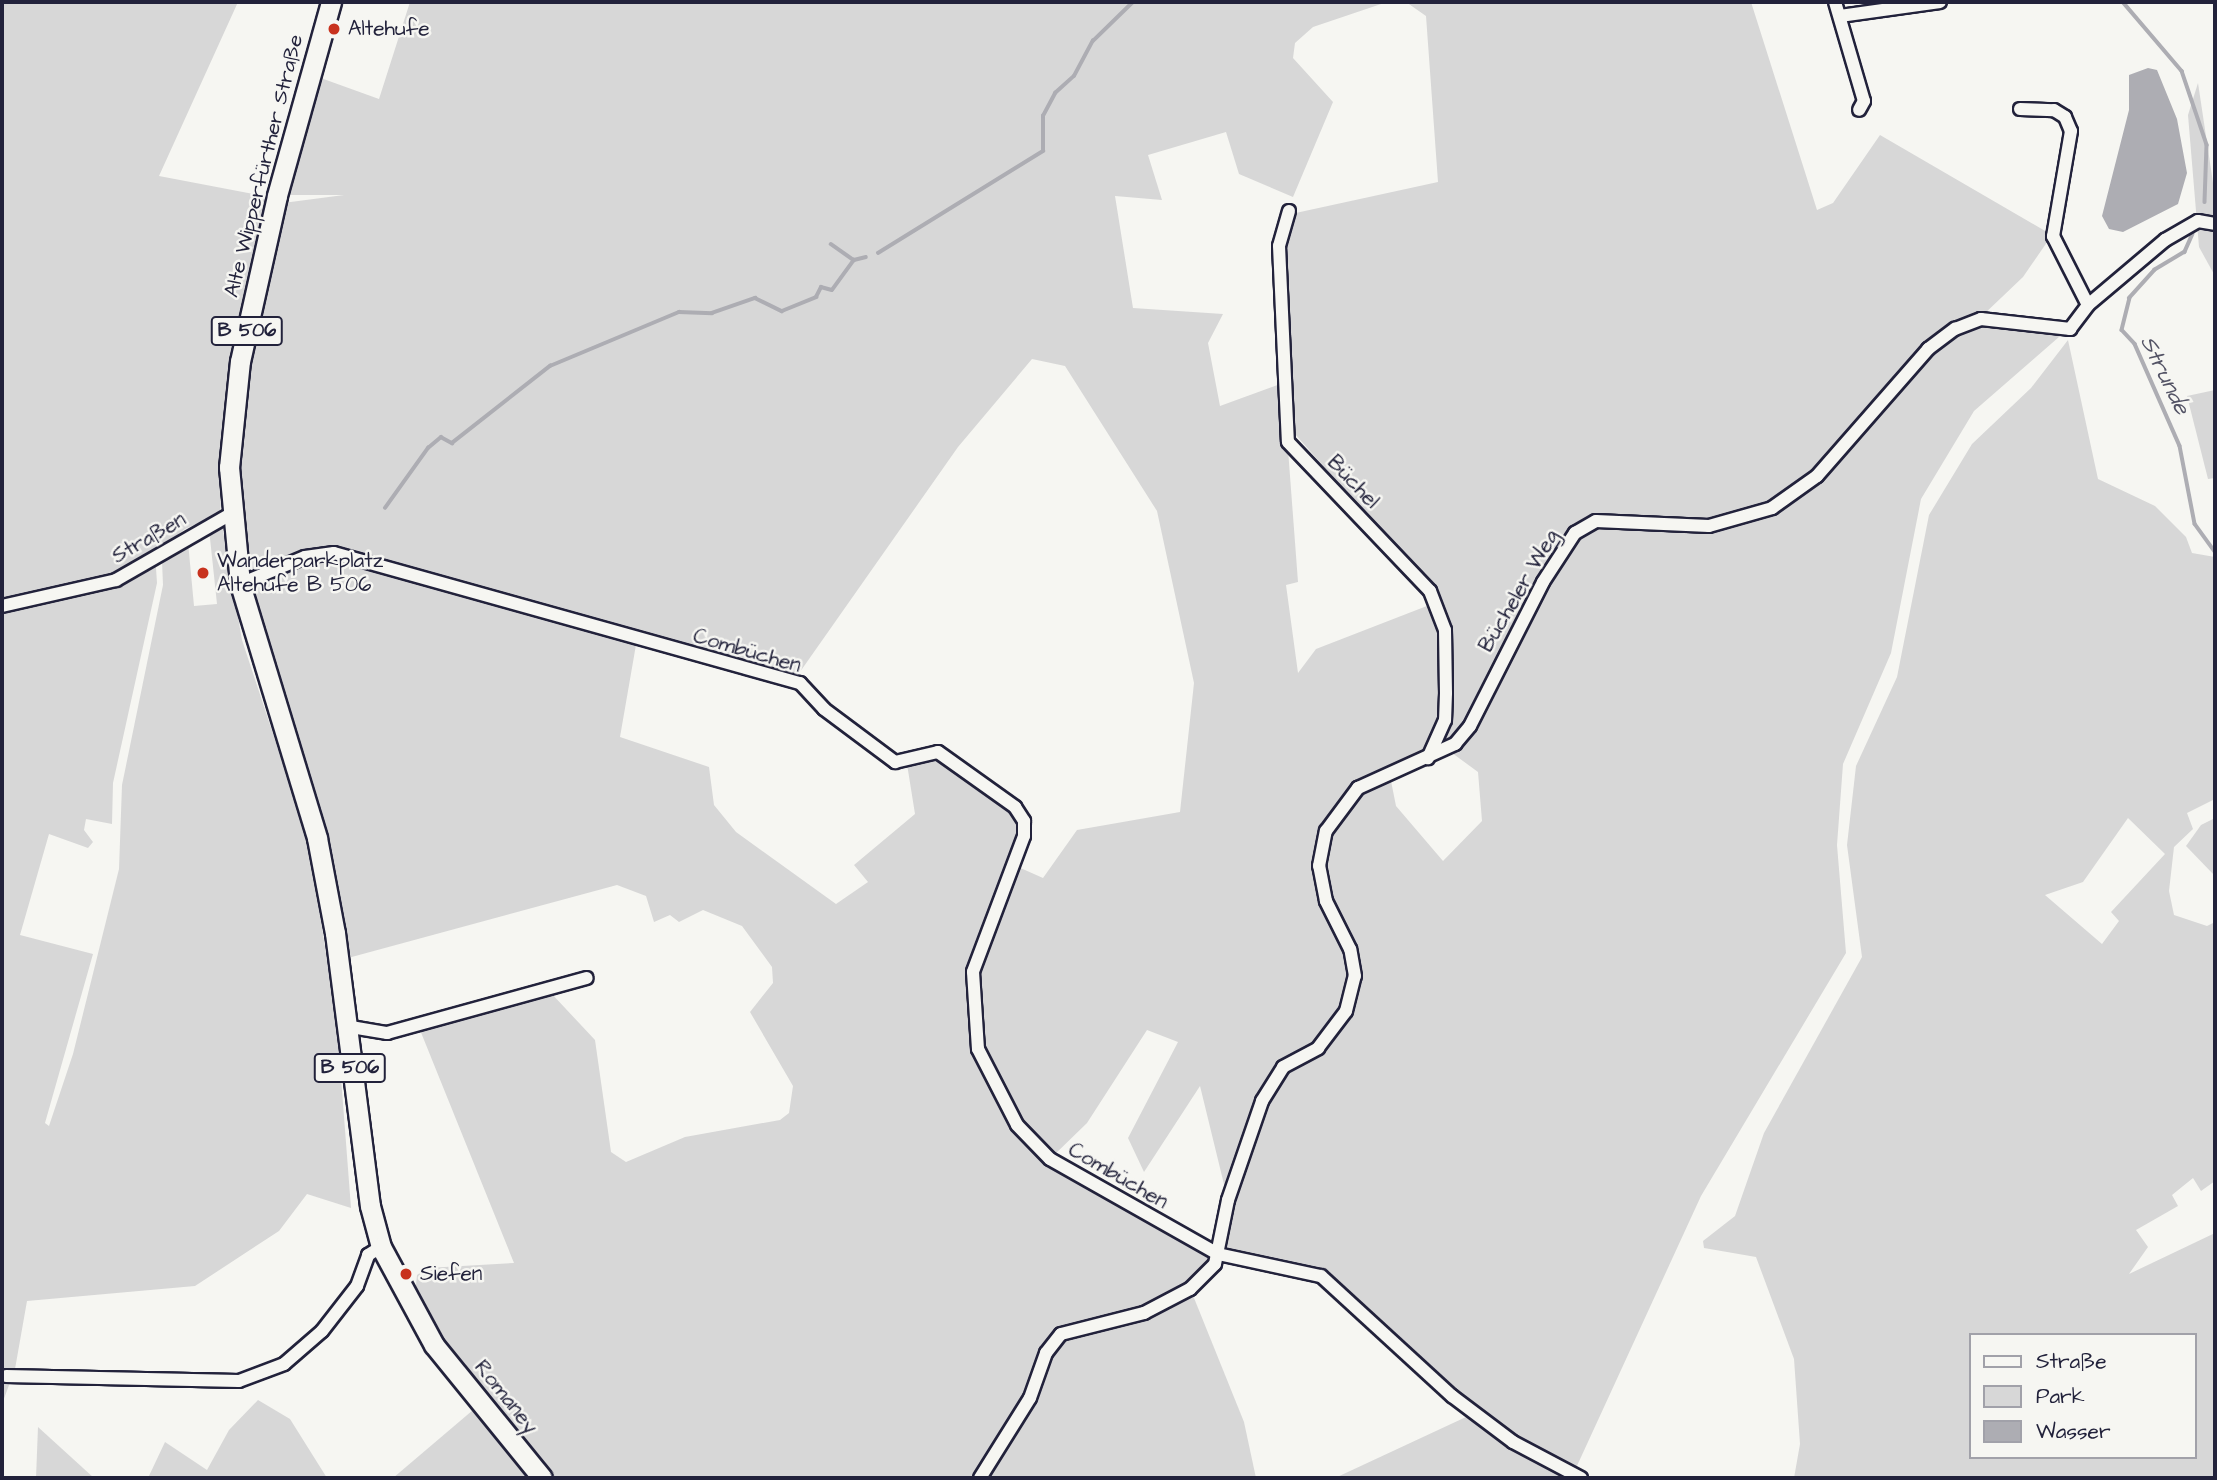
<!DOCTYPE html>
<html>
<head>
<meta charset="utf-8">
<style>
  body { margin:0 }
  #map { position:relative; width:2217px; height:1480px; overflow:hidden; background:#f6f6f2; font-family:"Architects Daughter",sans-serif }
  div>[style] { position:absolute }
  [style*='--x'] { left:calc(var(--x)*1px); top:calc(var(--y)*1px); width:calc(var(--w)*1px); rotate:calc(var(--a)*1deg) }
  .green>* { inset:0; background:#d7d7d7 }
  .water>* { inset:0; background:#adadb3 }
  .stream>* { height:3.5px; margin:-1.75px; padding:0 1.75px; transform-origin:1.75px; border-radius:1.75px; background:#adadb3 }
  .roads { filter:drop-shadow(2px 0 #22223b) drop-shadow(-2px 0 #22223b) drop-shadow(0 2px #22223b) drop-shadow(0 -2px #22223b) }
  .minor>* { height:12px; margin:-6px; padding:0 6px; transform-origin:6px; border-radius:6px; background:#f6f6f2 }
  .primary>* { height:19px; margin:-9.5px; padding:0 9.5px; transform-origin:9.5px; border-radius:9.5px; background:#f6f6f2 }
  .dots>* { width:19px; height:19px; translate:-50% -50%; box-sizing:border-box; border:4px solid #f6f6f2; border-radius:50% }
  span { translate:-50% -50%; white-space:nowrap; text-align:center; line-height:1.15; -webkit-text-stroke:5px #f6f6f2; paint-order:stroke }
  .shield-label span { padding:2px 5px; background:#f6f6f2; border:2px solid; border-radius:5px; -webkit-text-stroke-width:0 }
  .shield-label { font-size:19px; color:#22223b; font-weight:700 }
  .poi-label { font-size:21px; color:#22223b }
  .left { translate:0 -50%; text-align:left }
  .street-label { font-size:21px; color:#22223b }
  .water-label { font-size:23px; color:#535365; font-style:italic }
  .frame { position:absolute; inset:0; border:4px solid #22223b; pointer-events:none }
  .legend { position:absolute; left:1969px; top:1333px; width:228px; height:126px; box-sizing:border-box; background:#f6f6f2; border:2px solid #a1a1a9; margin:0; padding:9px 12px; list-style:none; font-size:21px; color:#22223b }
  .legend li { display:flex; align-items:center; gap:14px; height:35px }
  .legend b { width:35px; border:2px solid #a1a1a9 }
</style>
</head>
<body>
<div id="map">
  <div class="green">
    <i style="clip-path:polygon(2px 2px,238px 2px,159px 176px,269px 197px,232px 357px,220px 513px,185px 529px,155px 553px,157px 583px,113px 783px,112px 824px,86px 819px,84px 830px,93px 842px,88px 848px,49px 834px,20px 935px,93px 954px,45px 1123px,49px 1126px,73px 1054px,119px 869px,122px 785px,163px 585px,162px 561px,188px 542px,194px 606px,217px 604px,209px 529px,222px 525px,242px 640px,309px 843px,337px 1025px,351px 1208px,307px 1194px,279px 1231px,195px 1286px,27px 1301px,15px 1369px,2px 1404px)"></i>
    <i style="clip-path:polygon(410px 2px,1387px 2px,1313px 27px,1295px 43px,1293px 58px,1333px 102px,1293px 197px,1239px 174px,1226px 132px,1148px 155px,1162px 200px,1115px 196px,1133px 308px,1223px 314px,1208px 343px,1220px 406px,1283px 383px,1298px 582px,1286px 585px,1298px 673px,1316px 649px,1432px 604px,1439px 629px,1437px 750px,1359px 786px,1328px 831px,1360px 789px,1390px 776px,1396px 806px,1443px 861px,1482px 821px,1478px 772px,1448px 750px,1474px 727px,1571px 541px,1596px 523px,1743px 521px,1817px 478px,1929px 349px,1981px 322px,2067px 330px,1974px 411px,1921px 499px,1891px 653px,1843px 764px,1837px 845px,1846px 953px,1701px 1196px,1576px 1468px,1490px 1421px,1338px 1286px,1222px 1249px,1231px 1213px,1200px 1086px,1144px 1172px,1128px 1138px,1178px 1042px,1147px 1030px,1087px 1123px,1051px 1158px,1019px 1124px,981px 1049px,976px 970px,1016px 866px,1043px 878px,1077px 830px,1180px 812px,1194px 683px,1157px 511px,1065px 366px,1032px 359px,958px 447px,795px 679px,310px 552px,254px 571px,245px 567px,236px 464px,247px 360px,283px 203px,344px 195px,285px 195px,318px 77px,379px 99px)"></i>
    <i style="clip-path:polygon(1406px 2px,1751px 2px,1817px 210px,1833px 203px,1880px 135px,2052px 235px,2023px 277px,1981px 317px,1954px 327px,1816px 474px,1772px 505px,1709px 524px,1595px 518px,1572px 532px,1467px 726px,1443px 747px,1443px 628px,1433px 590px,1287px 425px,1280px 247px,1291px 214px,1438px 182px,1426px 16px)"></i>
    <i style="clip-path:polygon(2198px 83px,2215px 196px,2215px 276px,2199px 247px,2188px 115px)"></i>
    <i style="clip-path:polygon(evenodd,2068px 340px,2098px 479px,2155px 506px,2186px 537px,2192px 553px,2215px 557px,2215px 799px,2187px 813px,2193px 829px,2174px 847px,2169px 891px,2174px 915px,2207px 926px,2215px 922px,2215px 1181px,2201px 1191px,2193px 1178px,2172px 1195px,2178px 1206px,2136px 1230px,2148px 1247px,2129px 1274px,2215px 1233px,2215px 1478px,1794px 1478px,1800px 1444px,1794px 1359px,1756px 1257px,1704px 1248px,1703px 1241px,1735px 1216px,1764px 1133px,1862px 957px,1847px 845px,1856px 766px,1897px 677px,1929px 515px,1972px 444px,2031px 388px,2068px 340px,2128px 818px,2165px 854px,2111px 912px,2119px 921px,2102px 944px,2045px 895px,2083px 882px,2128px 818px,2068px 340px,1970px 1335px,2194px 1335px,2194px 1457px,1970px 1457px,1970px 1335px)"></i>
    <i style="clip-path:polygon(2215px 390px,2215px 478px,2208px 479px,2187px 396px)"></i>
    <i style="clip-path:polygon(337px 556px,637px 639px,620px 737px,709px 767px,714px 805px,736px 832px,836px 904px,868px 882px,854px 865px,915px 814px,907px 764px,937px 754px,1013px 808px,1022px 835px,971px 971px,976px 1049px,990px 1082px,1049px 1160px,1219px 1251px,1186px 1286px,1119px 1318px,1057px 1332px,979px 1478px,546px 1478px,440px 1344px,415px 1295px,417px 1275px,427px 1268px,514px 1263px,420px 1030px,551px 993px,595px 1040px,611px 1152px,626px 1162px,685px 1137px,780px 1120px,789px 1113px,793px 1086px,750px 1012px,773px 983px,772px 967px,742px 926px,703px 910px,679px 922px,670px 915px,654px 922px,646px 896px,617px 885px,348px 958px,249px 589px,308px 558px)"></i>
    <i style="clip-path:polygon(2215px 818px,2215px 876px,2186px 846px,2201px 825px)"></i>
    <i style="clip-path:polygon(1192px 1293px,1244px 1422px,1256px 1478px,985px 1478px,1059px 1341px)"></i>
    <i style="clip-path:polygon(258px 1400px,290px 1419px,327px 1478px,148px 1478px,165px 1442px,207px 1470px,229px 1430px)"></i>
    <i style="clip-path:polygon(473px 1410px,532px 1478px,393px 1478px)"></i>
    <i style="clip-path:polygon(1466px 1417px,1514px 1450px,1572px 1478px,1335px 1478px)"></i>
    <i style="clip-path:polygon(38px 1427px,94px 1478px,36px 1478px)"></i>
  </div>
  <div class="water">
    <i style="clip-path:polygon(2148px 68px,2157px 70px,2177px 119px,2187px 173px,2178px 204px,2123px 232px,2109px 229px,2102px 216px,2129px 110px,2129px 75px)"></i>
  </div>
  <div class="stream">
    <i style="--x:2123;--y:2;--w:91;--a:49.5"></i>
    <i style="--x:2182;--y:71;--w:78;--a:71.3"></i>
    <i style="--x:2207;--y:145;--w:57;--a:92"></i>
    <i style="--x:2193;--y:234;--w:20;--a:114"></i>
    <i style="--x:2185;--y:252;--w:35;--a:149"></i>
    <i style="--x:2155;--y:270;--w:38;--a:132"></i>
    <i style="--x:2130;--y:298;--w:33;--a:104"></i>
    <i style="--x:2122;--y:330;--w:19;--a:47"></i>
    <i style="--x:2135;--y:344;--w:111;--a:66.2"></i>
    <i style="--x:2180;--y:446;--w:79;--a:79.1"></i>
    <i style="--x:2195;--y:524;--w:34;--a:54"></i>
    <i style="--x:831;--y:244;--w:28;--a:35"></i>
    <i style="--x:878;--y:253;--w:194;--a:-31.7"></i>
    <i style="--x:1043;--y:151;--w:35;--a:-90"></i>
    <i style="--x:1043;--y:116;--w:26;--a:-62"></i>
    <i style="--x:1055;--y:93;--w:25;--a:-42"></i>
    <i style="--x:1074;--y:76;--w:40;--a:-62"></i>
    <i style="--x:1093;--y:41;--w:56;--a:-44.3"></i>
    <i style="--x:385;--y:508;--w:74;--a:-54.4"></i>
    <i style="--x:428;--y:448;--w:17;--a:-40"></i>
    <i style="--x:441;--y:437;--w:13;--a:29"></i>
    <i style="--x:452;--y:443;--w:125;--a:-38.2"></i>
    <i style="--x:550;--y:366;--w:140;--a:-22.7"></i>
    <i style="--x:679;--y:312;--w:33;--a:2"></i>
    <i style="--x:712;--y:313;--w:46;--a:-19.2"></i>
    <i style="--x:755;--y:298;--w:30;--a:26"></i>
    <i style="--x:782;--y:311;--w:37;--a:-22"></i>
    <i style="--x:816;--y:297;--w:11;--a:-63"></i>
    <i style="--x:821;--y:287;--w:11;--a:15"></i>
    <i style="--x:832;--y:290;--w:37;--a:-54"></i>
    <i style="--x:854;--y:260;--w:12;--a:-14"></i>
  </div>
  <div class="roads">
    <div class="minor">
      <i style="--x:1835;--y:2;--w:103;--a:73.7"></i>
      <i style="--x:1864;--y:101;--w:10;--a:119"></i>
      <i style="--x:1840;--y:16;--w:101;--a:-8"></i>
      <i style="--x:2020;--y:109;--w:34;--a:2"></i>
      <i style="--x:2054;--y:110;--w:13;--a:32"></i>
      <i style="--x:2065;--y:117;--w:15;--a:67"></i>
      <i style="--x:2071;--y:131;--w:107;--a:99.7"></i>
      <i style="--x:2053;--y:236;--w:77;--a:63.1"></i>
      <i style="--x:1289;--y:211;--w:36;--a:106"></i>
      <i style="--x:1279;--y:246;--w:196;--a:87.4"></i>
      <i style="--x:1288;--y:442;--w:206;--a:46.4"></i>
      <i style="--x:1430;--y:591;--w:42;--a:69"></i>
      <i style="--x:1445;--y:630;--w:63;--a:89.1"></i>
      <i style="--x:1446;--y:693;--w:27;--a:92"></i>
      <i style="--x:1445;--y:720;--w:42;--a:114.1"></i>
      <i style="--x:240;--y:584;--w:70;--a:-22.6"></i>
      <i style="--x:305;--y:557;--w:29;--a:-8"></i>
      <i style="--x:334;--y:553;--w:484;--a:15.6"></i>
      <i style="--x:800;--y:683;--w:35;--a:47"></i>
      <i style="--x:824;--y:709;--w:89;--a:36.7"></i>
      <i style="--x:895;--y:762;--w:44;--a:-13.1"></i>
      <i style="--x:938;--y:752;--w:95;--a:35.5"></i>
      <i style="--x:1015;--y:807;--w:17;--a:57"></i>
      <i style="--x:1024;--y:821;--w:15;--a:90"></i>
      <i style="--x:1024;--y:836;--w:145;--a:110.6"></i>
      <i style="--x:973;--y:972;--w:77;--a:86.3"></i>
      <i style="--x:978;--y:1049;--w:85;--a:62.8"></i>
      <i style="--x:1017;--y:1125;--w:47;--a:45.9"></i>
      <i style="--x:1050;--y:1159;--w:193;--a:29.5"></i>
      <i style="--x:1218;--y:1254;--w:105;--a:12.1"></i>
      <i style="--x:1321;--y:1276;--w:178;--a:42.5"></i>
      <i style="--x:1452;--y:1396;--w:76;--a:37"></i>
      <i style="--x:1513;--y:1442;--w:77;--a:27.9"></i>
      <i style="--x:2;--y:606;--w:117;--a:-12.8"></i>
      <i style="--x:116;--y:580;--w:133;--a:-29.9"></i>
      <i style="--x:345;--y:1026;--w:43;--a:9.5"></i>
      <i style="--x:387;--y:1033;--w:207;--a:-15.4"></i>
      <i style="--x:6;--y:1376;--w:233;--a:1.2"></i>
      <i style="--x:239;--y:1381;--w:48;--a:-20.7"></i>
      <i style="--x:284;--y:1364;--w:50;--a:-41"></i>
      <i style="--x:322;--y:1331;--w:57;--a:-52.1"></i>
      <i style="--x:357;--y:1286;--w:33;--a:-70"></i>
      <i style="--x:368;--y:1255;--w:15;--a:-32"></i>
      <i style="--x:980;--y:1478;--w:94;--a:-58"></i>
      <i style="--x:1030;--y:1398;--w:48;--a:-70.4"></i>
      <i style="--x:1046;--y:1353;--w:24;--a:-52"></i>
      <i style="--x:1061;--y:1334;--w:86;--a:-14.2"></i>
      <i style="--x:1144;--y:1313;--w:52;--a:-27.6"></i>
      <i style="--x:1190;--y:1289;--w:35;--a:-45"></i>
      <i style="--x:1215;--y:1264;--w:65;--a:-78.5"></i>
      <i style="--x:1228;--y:1200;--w:105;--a:-71"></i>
      <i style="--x:1262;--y:1101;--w:40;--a:-58"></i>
      <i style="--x:1283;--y:1067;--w:40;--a:-28"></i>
      <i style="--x:1318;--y:1048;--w:46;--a:-52.9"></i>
      <i style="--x:1346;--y:1011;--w:36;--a:-76"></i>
      <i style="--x:1355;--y:976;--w:27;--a:-100"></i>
      <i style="--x:1350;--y:949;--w:54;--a:-116.6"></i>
      <i style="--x:1326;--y:901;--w:36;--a:-101"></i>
      <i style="--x:1319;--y:866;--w:36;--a:-79"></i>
      <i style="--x:1326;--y:831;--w:54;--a:-53.3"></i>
      <i style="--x:1358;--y:788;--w:107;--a:-24.4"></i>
      <i style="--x:1455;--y:744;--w:23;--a:-50"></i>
      <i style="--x:1470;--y:726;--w:161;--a:-63.1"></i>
      <i style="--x:1543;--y:582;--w:59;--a:-56.9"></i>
      <i style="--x:1575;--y:533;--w:24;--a:-30"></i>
      <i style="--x:1596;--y:521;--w:113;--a:2.5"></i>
      <i style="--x:1709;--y:526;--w:66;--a:-15.9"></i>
      <i style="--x:1772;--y:508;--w:55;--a:-35.4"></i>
      <i style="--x:1817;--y:476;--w:169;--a:-48.8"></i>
      <i style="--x:1928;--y:349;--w:34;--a:-37"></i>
      <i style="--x:1955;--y:329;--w:28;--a:-21"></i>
      <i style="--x:1981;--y:319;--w:90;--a:6.4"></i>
      <i style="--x:2070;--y:329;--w:30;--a:-53"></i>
      <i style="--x:2088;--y:305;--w:101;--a:-40.2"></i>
      <i style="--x:2165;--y:240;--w:38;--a:-30"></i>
      <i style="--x:2198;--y:221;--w:17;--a:10"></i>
    </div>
    <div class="primary">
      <i style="--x:331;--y:2;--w:201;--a:105.6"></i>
      <i style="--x:277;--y:196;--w:169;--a:102.6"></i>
      <i style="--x:240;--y:361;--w:107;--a:95.9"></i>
      <i style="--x:229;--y:467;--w:118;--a:84.6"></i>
      <i style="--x:240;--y:584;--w:265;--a:73.1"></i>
      <i style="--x:317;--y:838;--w:97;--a:79.3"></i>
      <i style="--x:335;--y:933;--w:275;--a:82.7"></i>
      <i style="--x:370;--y:1206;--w:42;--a:75"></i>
      <i style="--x:381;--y:1247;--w:111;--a:61.6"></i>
      <i style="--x:434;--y:1345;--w:171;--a:50.9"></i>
    </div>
  </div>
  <div class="dots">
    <i style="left:334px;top:29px;background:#c8321e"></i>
    <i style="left:203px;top:573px;background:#c8321e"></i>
    <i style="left:406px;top:1274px;background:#c8321e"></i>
  </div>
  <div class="shield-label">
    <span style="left:247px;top:331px">B 506</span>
    <span style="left:350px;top:1068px">B 506</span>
  </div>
  <div class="poi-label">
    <span class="left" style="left:348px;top:29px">Altehufe</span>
    <span class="left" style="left:217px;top:573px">Wanderparkplatz<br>Altehufe B 506</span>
    <span class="left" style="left:420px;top:1274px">Siefen</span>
  </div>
  <div class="street-label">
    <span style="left:264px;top:166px;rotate:-76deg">Alte Wipperfürther Straße</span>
    <span style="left:1353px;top:482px;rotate:46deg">Büchel</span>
    <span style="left:149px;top:538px;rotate:-30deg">Straßen</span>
    <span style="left:1519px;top:591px;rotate:-60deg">Bücheler Weg</span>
    <span style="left:747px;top:651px;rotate:16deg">Combüchen</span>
    <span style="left:1118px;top:1176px;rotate:30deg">Combüchen</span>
    <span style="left:506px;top:1397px;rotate:51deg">Romaney</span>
  </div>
  <div class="water-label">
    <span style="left:2165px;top:375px;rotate:64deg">Strunde</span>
  </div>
  <div class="frame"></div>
  <ul class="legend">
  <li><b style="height:9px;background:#f6f6f2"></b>Straße</li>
  <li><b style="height:19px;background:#d7d7d7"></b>Park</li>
  <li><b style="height:19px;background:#adadb3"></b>Wasser</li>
  </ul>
</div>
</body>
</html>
